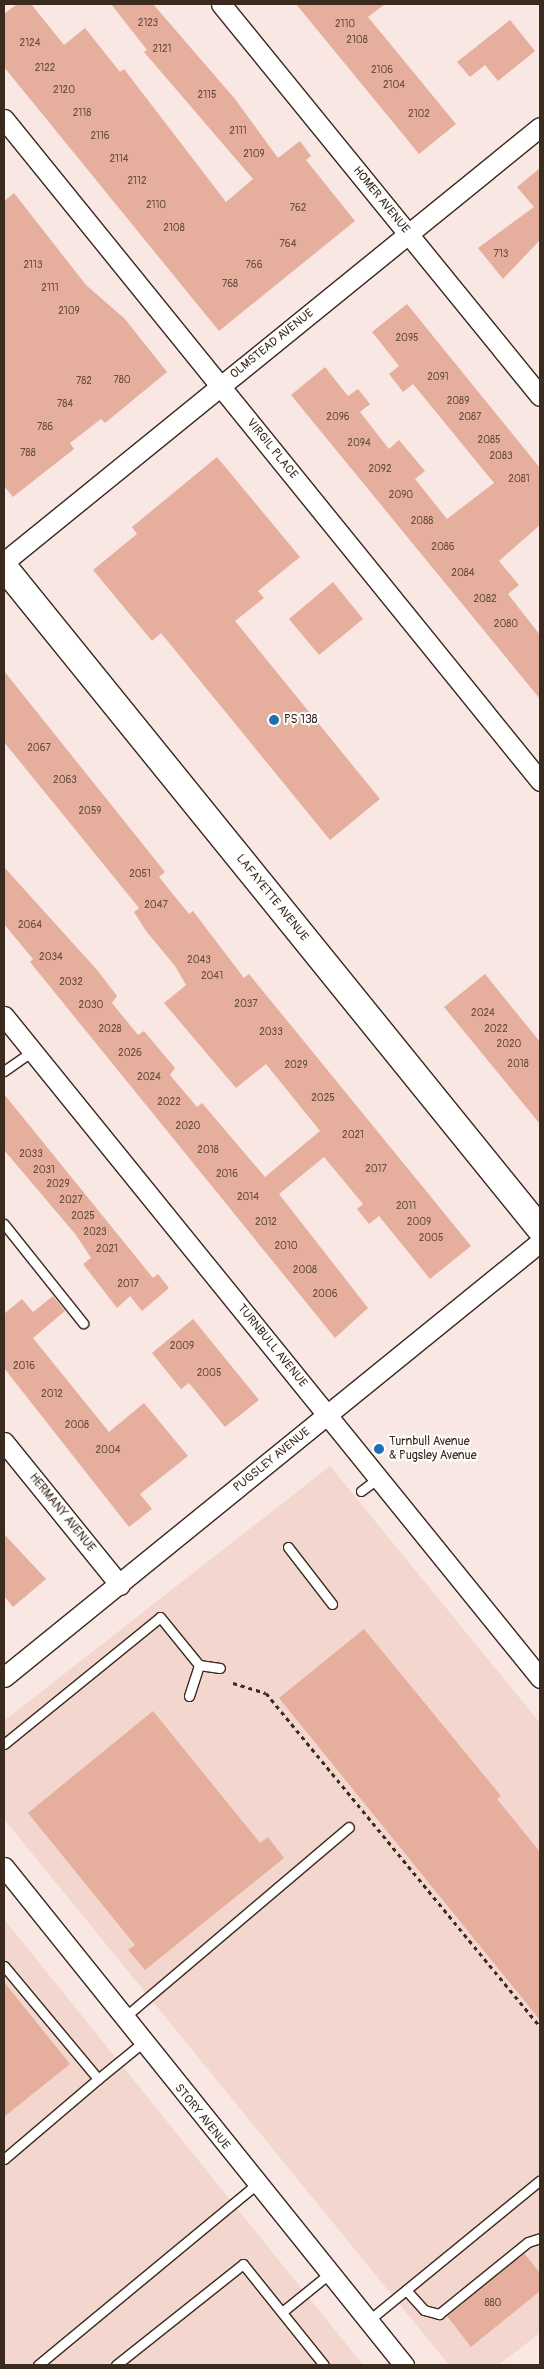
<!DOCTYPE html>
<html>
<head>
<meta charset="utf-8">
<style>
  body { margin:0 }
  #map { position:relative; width:544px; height:2369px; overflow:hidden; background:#f8e7e2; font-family:Pangolin,sans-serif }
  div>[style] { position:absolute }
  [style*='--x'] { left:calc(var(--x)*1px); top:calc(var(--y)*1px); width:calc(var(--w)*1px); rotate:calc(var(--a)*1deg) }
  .built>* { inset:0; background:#f3d6cd }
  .building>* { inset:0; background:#e6af9d }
  .path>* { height:3px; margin-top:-1.5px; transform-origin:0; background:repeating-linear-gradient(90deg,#3b2a1e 0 4px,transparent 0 8px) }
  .roads { filter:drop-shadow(1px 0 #3b2a1e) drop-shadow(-1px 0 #3b2a1e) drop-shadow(0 1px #3b2a1e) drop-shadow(0 -1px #3b2a1e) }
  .lane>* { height:9px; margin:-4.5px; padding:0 4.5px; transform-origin:4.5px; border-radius:4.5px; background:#fff }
  .street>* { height:19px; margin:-9.5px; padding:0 9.5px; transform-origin:9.5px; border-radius:9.5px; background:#fff }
  .secondary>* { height:26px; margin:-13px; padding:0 13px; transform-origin:13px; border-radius:13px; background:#fff }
  .dots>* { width:14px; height:14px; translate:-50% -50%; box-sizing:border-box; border:2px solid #fff; border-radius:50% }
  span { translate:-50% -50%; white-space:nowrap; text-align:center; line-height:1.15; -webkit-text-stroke:4px #fff; paint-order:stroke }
  .number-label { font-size:10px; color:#664b3e }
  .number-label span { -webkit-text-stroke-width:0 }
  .street-label { font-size:12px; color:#3b2a1e }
  .poi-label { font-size:12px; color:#3b2a1e }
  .left { translate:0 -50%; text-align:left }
  .frame { position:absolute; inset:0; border:5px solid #3b2a1e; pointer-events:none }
</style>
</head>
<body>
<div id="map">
  <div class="built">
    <i style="clip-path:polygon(330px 1466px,540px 1723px,540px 2333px,498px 2365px,449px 2365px,4px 1819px,4px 1721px)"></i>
    <i style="clip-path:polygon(4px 1919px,363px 2365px,4px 2365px)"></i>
  </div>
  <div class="building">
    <i style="clip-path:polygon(17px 4px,31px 4px,64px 45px,85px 28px,120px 72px,124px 69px,226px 202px,253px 179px,144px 52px,147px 50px,111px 4px,153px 4px,235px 99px,278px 158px,300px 141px,311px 156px,306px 160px,355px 221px,219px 331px,4px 67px,4px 14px)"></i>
    <i style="clip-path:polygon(296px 4px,385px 4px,368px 17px,456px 124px,419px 154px)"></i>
    <i style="clip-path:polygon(510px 20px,535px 51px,498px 81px,485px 65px,470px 77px,457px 62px)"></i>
    <i style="clip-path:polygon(540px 168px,540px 240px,503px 279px,478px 248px,534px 207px,517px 187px)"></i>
    <i style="clip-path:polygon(14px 193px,86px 285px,125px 319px,167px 372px,105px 423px,101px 419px,70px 443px,74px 449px,13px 497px,4px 486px,4px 201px)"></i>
    <i style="clip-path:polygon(407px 304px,540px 468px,540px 525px,499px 561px,519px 585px,508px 594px,540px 635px,540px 699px,291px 395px,325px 367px,348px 396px,358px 389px,370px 404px,360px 412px,389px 449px,399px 440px,425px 471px,415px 479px,447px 519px,494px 483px,413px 384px,403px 392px,389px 374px,399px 366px,372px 332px)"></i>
    <i style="clip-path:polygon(217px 457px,300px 557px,258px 591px,264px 598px,235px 621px,380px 799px,330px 840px,161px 633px,152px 641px,93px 570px,137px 534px,132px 527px)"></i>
    <i style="clip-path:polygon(333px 582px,363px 619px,319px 655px,289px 619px)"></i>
    <i style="clip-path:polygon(4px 671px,165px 872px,159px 877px,189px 914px,193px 911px,244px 978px,249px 974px,471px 1246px,430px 1279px,379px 1216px,369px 1224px,357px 1209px,363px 1204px,324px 1157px,279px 1194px,368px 1308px,335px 1338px,30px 962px,33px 959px,4px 924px,4px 867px,98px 971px,117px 996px,112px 1003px,138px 1035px,144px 1031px,175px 1068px,170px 1075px,197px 1107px,202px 1103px,265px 1177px,320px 1131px,266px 1064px,236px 1088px,164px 1003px,186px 985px,175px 966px,146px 931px,134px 912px,139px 908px,4px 742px)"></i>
    <i style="clip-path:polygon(485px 974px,540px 1042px,540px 1124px,444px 1007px)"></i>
    <i style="clip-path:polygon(4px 1094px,153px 1278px,158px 1274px,169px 1288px,142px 1311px,130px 1296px,117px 1308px,83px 1264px,91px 1258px,76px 1235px,4px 1150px)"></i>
    <i style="clip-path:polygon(53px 1296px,65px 1311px,33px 1338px,109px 1432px,144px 1403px,188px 1456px,140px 1494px,152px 1509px,129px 1527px,4px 1368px,4px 1314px,22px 1299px,33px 1312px)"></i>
    <i style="clip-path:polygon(193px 1319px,259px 1400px,225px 1427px,189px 1383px,181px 1389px,152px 1353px)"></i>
    <i style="clip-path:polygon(4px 1534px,46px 1579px,13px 1607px,4px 1596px)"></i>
    <i style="clip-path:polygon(364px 1629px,501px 1796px,497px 1799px,540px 1852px,540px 2020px,279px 1698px)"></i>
    <i style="clip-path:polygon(153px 1711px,260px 1843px,268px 1837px,284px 1858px,145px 1970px,128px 1950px,135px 1945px,28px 1813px)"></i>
    <i style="clip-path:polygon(4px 1982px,70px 2064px,4px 2117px)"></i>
    <i style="clip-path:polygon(524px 2253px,540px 2273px,540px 2291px,471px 2347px,447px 2316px)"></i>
  </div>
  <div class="path">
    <i style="--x:233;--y:1683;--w:34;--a:17"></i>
    <i style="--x:266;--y:1693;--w:432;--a:50.6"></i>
  </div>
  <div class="roads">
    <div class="lane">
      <i style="--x:4;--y:1071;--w:35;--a:-35"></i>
      <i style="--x:4;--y:1224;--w:127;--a:51.4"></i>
      <i style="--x:361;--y:1491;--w:21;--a:-37"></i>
      <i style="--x:288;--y:1547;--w:72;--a:52.3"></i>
      <i style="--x:189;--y:1696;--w:33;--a:-72"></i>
      <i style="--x:4;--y:1744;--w:201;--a:-39.1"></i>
      <i style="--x:160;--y:1617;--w:62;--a:50.9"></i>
      <i style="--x:199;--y:1665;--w:21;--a:8"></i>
      <i style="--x:4;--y:1966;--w:147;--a:50.2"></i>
      <i style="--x:98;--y:2079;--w:57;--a:-39.3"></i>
      <i style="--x:126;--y:2016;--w:292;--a:-40.3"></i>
      <i style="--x:4;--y:2159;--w:123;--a:-40.4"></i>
      <i style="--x:406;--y:2290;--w:27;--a:48"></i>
      <i style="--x:424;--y:2310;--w:16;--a:15"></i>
      <i style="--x:439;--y:2314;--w:114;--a:-39"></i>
      <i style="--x:528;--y:2242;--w:13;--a:-18"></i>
      <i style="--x:282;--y:2312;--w:60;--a:-39"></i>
      <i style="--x:368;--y:2321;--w:222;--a:-39.3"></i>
      <i style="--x:38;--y:2365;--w:284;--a:-39.6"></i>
      <i style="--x:116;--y:2365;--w:162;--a:-38.5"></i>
      <i style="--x:243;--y:2264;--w:129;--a:51.3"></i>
    </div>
    <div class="street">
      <i style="--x:221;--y:4;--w:505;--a:50.86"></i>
      <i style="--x:4;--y:119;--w:852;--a:51"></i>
      <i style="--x:4;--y:562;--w:690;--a:-39.06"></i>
      <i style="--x:4;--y:1016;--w:852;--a:51"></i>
      <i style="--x:4;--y:1442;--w:184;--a:51"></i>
      <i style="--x:4;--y:1677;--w:690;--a:-39.06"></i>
      <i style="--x:4;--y:1867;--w:639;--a:51.23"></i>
    </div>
    <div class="secondary">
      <i style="--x:4;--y:567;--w:852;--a:51"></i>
    </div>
  </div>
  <div class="dots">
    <i style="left:274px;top:720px;background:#1f6fb2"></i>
    <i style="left:379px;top:1449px;background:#1f6fb2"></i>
  </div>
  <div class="number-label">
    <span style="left:148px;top:24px">2123</span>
    <span style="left:345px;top:25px">2110</span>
    <span style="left:357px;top:41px">2108</span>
    <span style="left:30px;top:44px">2124</span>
    <span style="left:162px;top:50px">2121</span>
    <span style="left:45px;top:69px">2122</span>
    <span style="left:382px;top:71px">2106</span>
    <span style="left:394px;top:86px">2104</span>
    <span style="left:64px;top:91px">2120</span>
    <span style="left:207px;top:96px">2115</span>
    <span style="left:82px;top:114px">2118</span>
    <span style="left:419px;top:115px">2102</span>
    <span style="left:238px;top:132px">2111</span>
    <span style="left:100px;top:137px">2116</span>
    <span style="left:254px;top:155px">2109</span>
    <span style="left:119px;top:160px">2114</span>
    <span style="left:137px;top:182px">2112</span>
    <span style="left:156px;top:206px">2110</span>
    <span style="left:298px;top:209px">762</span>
    <span style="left:174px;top:229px">2108</span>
    <span style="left:288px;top:245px">764</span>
    <span style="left:501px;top:255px">713</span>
    <span style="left:33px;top:266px">2113</span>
    <span style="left:254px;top:266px">766</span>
    <span style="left:230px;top:285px">768</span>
    <span style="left:50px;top:289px">2111</span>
    <span style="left:69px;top:312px">2109</span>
    <span style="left:407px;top:339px">2095</span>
    <span style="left:438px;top:378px">2091</span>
    <span style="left:122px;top:381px">780</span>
    <span style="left:84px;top:382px">782</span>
    <span style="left:458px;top:402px">2089</span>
    <span style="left:65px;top:405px">784</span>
    <span style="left:338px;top:418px">2096</span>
    <span style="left:470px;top:418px">2087</span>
    <span style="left:45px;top:428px">786</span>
    <span style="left:489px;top:441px">2085</span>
    <span style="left:359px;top:444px">2094</span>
    <span style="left:28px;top:454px">788</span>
    <span style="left:501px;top:457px">2083</span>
    <span style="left:380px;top:470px">2092</span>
    <span style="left:519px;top:480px">2081</span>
    <span style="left:401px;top:496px">2090</span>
    <span style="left:422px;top:522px">2088</span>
    <span style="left:443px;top:548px">2086</span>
    <span style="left:463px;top:574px">2084</span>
    <span style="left:485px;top:600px">2082</span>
    <span style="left:506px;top:625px">2080</span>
    <span style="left:39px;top:749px">2067</span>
    <span style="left:65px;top:781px">2063</span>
    <span style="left:90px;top:812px">2059</span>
    <span style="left:140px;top:875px">2051</span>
    <span style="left:156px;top:906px">2047</span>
    <span style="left:30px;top:926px">2064</span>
    <span style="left:51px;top:958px">2034</span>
    <span style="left:199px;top:961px">2043</span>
    <span style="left:212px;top:977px">2041</span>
    <span style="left:71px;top:983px">2032</span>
    <span style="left:246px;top:1005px">2037</span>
    <span style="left:91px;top:1006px">2030</span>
    <span style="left:483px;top:1014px">2024</span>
    <span style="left:110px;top:1030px">2028</span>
    <span style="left:496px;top:1030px">2022</span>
    <span style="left:271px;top:1033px">2033</span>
    <span style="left:509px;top:1045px">2020</span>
    <span style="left:130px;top:1054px">2026</span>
    <span style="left:518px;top:1065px">2018</span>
    <span style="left:296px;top:1066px">2029</span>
    <span style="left:149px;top:1078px">2024</span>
    <span style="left:323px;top:1099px">2025</span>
    <span style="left:169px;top:1103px">2022</span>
    <span style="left:188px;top:1127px">2020</span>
    <span style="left:353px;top:1136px">2021</span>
    <span style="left:208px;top:1151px">2018</span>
    <span style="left:31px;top:1155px">2033</span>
    <span style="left:376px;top:1170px">2017</span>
    <span style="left:44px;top:1171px">2031</span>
    <span style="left:227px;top:1175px">2016</span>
    <span style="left:58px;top:1185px">2029</span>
    <span style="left:248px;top:1198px">2014</span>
    <span style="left:71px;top:1201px">2027</span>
    <span style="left:406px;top:1207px">2011</span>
    <span style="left:83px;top:1217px">2025</span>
    <span style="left:266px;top:1223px">2012</span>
    <span style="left:419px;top:1223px">2009</span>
    <span style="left:95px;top:1233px">2023</span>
    <span style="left:431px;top:1239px">2005</span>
    <span style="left:286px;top:1247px">2010</span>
    <span style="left:107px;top:1250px">2021</span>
    <span style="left:305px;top:1271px">2008</span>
    <span style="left:128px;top:1285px">2017</span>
    <span style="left:325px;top:1295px">2006</span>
    <span style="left:182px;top:1347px">2009</span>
    <span style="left:24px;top:1367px">2016</span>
    <span style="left:209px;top:1374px">2005</span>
    <span style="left:52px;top:1395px">2012</span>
    <span style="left:77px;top:1426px">2008</span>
    <span style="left:108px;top:1451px">2004</span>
    <span style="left:493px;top:2304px">880</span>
  </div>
  <div class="street-label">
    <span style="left:381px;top:200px;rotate:51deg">HOMER AVENUE</span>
    <span style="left:272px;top:344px;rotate:-39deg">OLMSTEAD AVENUE</span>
    <span style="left:272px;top:449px;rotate:51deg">VIRGIL PLACE</span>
    <span style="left:272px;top:898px;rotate:51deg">LAFAYETTE AVENUE</span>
    <span style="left:272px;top:1346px;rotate:51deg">TURNBULL AVENUE</span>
    <span style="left:272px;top:1460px;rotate:-39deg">PUGSLEY AVENUE</span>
    <span style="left:62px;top:1513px;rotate:51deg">HERMANY AVENUE</span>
    <span style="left:202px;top:2117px;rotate:51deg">STORY AVENUE</span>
  </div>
  <div class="poi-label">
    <span class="left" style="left:284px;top:720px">PS 138</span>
    <span class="left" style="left:389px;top:1449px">Turnbull Avenue<br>&amp; Pugsley Avenue</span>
  </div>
  <div class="frame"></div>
</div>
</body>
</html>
